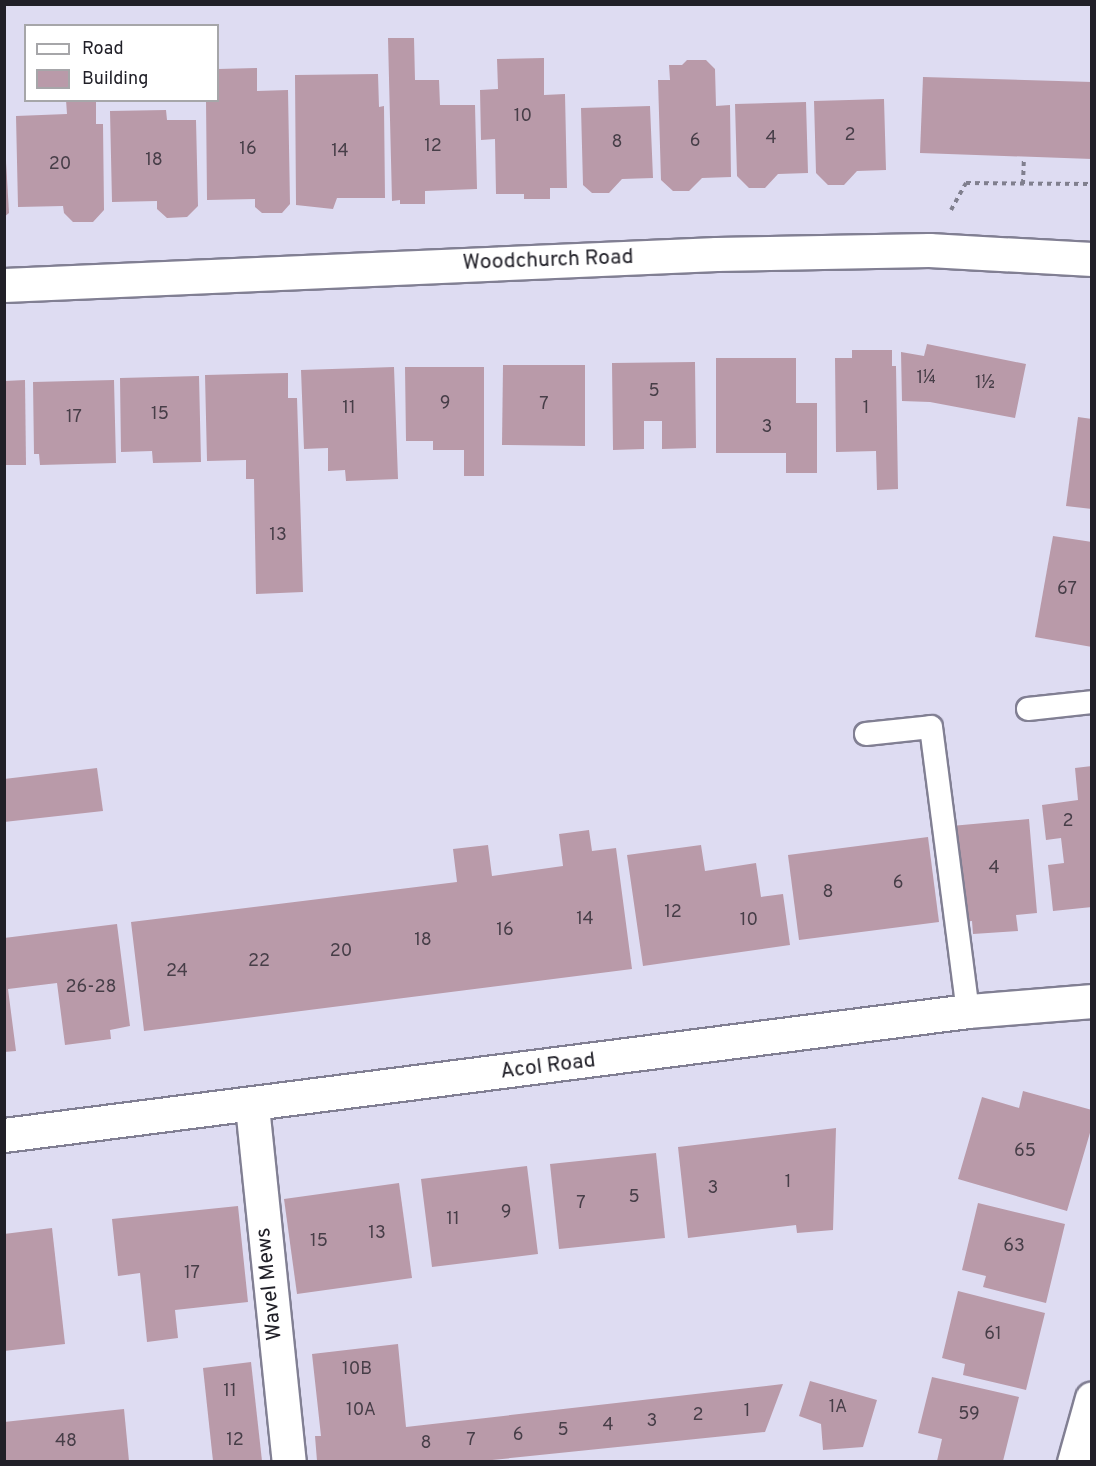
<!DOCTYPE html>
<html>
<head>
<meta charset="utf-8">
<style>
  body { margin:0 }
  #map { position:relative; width:1096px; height:1466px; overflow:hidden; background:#dedcf2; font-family:Overpass,sans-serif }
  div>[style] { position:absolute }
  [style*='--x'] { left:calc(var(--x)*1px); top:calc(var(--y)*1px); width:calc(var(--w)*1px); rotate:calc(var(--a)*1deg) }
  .building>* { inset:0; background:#b99aa9 }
  .path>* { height:4px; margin-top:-2px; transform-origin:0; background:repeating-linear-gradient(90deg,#807f8e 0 4.5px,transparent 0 9px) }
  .roads { filter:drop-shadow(2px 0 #817f93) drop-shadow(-2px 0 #817f93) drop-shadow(0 2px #817f93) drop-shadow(0 -2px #817f93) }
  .service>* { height:22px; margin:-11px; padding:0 11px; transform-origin:11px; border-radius:11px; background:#fff }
  .minor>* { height:33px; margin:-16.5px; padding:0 16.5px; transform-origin:16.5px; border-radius:16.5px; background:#fff }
  .tertiary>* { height:33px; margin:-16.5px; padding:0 16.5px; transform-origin:16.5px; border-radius:16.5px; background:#fff }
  span { translate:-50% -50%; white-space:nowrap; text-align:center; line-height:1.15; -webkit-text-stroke:4.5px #fff; paint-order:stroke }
  .number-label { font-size:18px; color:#473e48 }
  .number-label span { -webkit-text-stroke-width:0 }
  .street-label { font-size:21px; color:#212028 }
  .frame { position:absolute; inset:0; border:6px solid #212028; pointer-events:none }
  .legend { position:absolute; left:24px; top:24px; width:195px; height:78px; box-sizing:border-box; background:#fff; border:2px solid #a6a6a9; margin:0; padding:8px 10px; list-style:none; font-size:18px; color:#212028 }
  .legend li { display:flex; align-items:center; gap:12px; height:30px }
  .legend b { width:30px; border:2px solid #a6a6a9 }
</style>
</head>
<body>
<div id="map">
  <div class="building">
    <i style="clip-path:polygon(388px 38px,414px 38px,415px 80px,439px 80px,440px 105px,475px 105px,477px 189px,425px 191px,425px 204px,400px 204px,400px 200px,392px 201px)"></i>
    <i style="clip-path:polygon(544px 58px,544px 95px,565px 94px,567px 188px,550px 188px,550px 199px,524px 199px,524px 194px,496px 194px,495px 139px,481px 140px,480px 90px,498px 89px,497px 59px)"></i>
    <i style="clip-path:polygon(687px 60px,706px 60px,715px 69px,716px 106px,730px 105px,731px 177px,702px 178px,689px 191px,673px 191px,661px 180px,658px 80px,670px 80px,669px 65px,682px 65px)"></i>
    <i style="clip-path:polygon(257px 68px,257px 91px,288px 90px,290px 204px,282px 213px,262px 213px,255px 207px,255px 199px,207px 200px,206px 100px,218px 100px,218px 69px)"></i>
    <i style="clip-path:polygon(378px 74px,379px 107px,384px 106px,385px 198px,337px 198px,333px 209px,296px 205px,295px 75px)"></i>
    <i style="clip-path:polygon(923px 77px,1092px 82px,1092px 159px,920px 153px)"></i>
    <i style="clip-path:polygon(884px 99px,886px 170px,857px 171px,844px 185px,828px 185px,816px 173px,814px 101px)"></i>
    <i style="clip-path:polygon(66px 100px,96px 100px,96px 124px,103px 124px,104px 210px,93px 222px,73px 222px,64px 213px,63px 206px,18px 207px,16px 116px,67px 114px)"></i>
    <i style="clip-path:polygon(806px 102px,808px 173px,778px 174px,765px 188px,749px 188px,737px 176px,735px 104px)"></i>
    <i style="clip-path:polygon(650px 106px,653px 178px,622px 179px,609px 193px,592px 193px,583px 185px,581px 108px)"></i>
    <i style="clip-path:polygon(166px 110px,167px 120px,196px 120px,198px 206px,187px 217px,167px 218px,157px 209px,157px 201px,112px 202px,110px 111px)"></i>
    <i style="clip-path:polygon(4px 127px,9px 213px,4px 217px)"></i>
    <i style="clip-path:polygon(927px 344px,1026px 364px,1015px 418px,930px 402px,902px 401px,901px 352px,924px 356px)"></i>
    <i style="clip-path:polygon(852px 350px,892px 350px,892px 366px,896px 366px,898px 489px,877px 490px,876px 451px,836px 452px,835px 358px,852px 358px)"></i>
    <i style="clip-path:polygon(716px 358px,796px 358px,796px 403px,817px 403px,817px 473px,786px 473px,786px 453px,716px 453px)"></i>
    <i style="clip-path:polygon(695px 362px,696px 448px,662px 449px,662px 421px,644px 421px,644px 449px,613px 450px,612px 363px)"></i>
    <i style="clip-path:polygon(503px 365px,585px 365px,585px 446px,502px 445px)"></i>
    <i style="clip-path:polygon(394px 367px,398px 479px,346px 481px,345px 470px,328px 471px,328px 448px,304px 449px,301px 370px)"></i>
    <i style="clip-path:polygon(405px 367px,484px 367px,484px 476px,464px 476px,464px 450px,433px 450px,433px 441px,406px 441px)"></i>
    <i style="clip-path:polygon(288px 373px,288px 398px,297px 398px,303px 592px,256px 594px,254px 479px,246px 479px,246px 460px,207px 461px,205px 375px)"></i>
    <i style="clip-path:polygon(199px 376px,201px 462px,153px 463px,152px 451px,121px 452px,120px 378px)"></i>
    <i style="clip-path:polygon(25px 380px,26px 465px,5px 465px,5px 381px)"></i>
    <i style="clip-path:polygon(114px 380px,116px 463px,40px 465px,39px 454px,34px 454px,33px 382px)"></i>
    <i style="clip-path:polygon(1078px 417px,1092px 419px,1092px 509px,1066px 506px)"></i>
    <i style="clip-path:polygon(1053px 536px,1092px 542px,1092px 647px,1035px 637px)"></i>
    <i style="clip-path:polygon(1092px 766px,1092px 907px,1053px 911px,1048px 865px,1064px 863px,1061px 838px,1046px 840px,1042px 805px,1078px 800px,1075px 768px)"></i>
    <i style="clip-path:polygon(97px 768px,103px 811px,4px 822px,4px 779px)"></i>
    <i style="clip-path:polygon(1029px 819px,1037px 913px,1016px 915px,1018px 931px,973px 934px,972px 921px,960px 922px,951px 826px)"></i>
    <i style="clip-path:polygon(589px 830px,592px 851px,616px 848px,632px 969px,144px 1031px,131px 922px,457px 882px,453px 849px,488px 845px,492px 876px,563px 866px,559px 834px)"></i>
    <i style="clip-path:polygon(928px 837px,939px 922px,799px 940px,788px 855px)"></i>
    <i style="clip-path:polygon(701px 845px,705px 871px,756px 863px,761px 897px,783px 894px,790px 945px,643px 966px,627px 855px)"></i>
    <i style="clip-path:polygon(117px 924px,130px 1026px,110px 1030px,111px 1039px,65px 1045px,57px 983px,8px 989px,16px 1051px,4px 1052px,4px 938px)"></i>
    <i style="clip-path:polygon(1023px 1091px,1092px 1110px,1092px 1126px,1067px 1211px,958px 1179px,982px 1097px,1019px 1108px)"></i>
    <i style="clip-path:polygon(836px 1128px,833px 1230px,797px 1233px,796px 1225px,688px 1238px,678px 1147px)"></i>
    <i style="clip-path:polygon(656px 1153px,665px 1238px,559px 1249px,550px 1164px)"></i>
    <i style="clip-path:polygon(527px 1166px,538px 1254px,432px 1267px,421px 1179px)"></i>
    <i style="clip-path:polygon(399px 1183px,412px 1278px,297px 1294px,284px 1199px)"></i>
    <i style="clip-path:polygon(978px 1203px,1065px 1224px,1046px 1303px,983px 1287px,986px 1276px,962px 1270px)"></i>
    <i style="clip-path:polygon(238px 1206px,248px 1302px,175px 1310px,178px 1338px,147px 1342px,140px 1273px,118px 1276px,112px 1219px)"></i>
    <i style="clip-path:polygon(52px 1228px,65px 1344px,4px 1351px,4px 1234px)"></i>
    <i style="clip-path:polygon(958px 1291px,1045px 1313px,1026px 1390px,963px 1375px,965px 1364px,942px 1358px)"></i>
    <i style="clip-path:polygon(398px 1344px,406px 1427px,783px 1384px,765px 1432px,482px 1461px,317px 1461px,315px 1436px,321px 1436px,312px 1354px)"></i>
    <i style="clip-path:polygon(251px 1362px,262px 1461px,213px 1461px,203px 1368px)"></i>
    <i style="clip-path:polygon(932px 1377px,1019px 1397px,1003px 1461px,937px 1461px,942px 1439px,918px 1433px)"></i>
    <i style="clip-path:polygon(810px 1381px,877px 1400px,863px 1447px,823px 1450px,821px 1424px,799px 1416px)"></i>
    <i style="clip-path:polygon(124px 1409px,129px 1461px,4px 1461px,4px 1422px)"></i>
  </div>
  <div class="path">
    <i style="--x:1023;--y:184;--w:27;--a:-88"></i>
    <i style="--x:951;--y:210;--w:31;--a:-61"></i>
    <i style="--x:966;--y:183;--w:126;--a:0.5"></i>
  </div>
  <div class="roads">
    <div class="service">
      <i style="--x:1028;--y:709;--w:64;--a:-6.2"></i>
      <i style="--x:866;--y:734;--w:65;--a:-6.1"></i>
      <i style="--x:931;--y:727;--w:286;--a:82.6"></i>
    </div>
    <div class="minor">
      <i style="--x:4;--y:285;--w:713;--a:-2.49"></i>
      <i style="--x:716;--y:254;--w:213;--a:-1.1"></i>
      <i style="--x:929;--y:250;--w:163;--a:3.2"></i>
      <i style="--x:252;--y:1106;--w:358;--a:84.1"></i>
      <i style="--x:4;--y:1135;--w:972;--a:-7.33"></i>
      <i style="--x:968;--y:1011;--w:124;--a:-4.6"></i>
    </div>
    <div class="tertiary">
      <i style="--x:1074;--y:1462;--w:66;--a:-74.3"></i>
    </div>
  </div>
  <div class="number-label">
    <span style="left:523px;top:117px">10</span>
    <span style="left:850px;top:136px">2</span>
    <span style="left:771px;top:139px">4</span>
    <span style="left:695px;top:142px">6</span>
    <span style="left:617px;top:143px">8</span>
    <span style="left:433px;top:147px">12</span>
    <span style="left:248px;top:150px">16</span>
    <span style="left:340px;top:152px">14</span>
    <span style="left:154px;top:161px">18</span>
    <span style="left:60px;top:165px">20</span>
    <span style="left:926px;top:379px">1¼</span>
    <span style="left:985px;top:384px">1½</span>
    <span style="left:654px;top:392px">5</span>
    <span style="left:445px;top:404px">9</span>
    <span style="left:544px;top:405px">7</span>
    <span style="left:349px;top:409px">11</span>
    <span style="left:866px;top:409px">1</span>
    <span style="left:160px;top:415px">15</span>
    <span style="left:74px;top:418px">17</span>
    <span style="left:767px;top:428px">3</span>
    <span style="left:278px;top:536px">13</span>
    <span style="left:1067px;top:590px">67</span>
    <span style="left:1068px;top:822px">2</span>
    <span style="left:994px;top:869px">4</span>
    <span style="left:898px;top:884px">6</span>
    <span style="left:828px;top:893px">8</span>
    <span style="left:673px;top:913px">12</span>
    <span style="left:585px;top:920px">14</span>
    <span style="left:749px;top:921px">10</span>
    <span style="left:505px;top:931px">16</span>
    <span style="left:423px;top:941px">18</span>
    <span style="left:341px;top:952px">20</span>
    <span style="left:259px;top:962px">22</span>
    <span style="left:177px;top:972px">24</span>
    <span style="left:91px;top:988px">26-28</span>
    <span style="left:1025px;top:1152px">65</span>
    <span style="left:788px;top:1183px">1</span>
    <span style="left:713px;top:1189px">3</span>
    <span style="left:634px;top:1198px">5</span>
    <span style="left:581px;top:1204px">7</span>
    <span style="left:506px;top:1213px">9</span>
    <span style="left:453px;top:1220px">11</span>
    <span style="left:377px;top:1234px">13</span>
    <span style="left:319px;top:1242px">15</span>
    <span style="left:1014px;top:1247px">63</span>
    <span style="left:192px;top:1274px">17</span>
    <span style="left:993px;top:1335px">61</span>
    <span style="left:357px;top:1370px">10B</span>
    <span style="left:230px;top:1392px">11</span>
    <span style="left:838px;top:1408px">1A</span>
    <span style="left:361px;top:1411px">10A</span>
    <span style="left:747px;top:1412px">1</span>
    <span style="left:969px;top:1415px">59</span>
    <span style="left:698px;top:1416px">2</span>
    <span style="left:652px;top:1422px">3</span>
    <span style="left:608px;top:1426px">4</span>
    <span style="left:563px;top:1431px">5</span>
    <span style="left:518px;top:1436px">6</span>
    <span style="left:235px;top:1441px">12</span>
    <span style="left:471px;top:1441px">7</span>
    <span style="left:66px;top:1442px">48</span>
    <span style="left:426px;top:1444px">8</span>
  </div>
  <div class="street-label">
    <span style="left:548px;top:261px;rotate:-2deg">Woodchurch Road</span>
    <span style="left:548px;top:1067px;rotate:-7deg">Acol Road</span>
    <span style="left:270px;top:1284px;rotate:-96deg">Wavel Mews</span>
  </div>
  <div class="frame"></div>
  <ul class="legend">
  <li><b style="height:8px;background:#fff"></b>Road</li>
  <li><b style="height:16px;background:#b99aa9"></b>Building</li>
  </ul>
</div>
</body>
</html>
